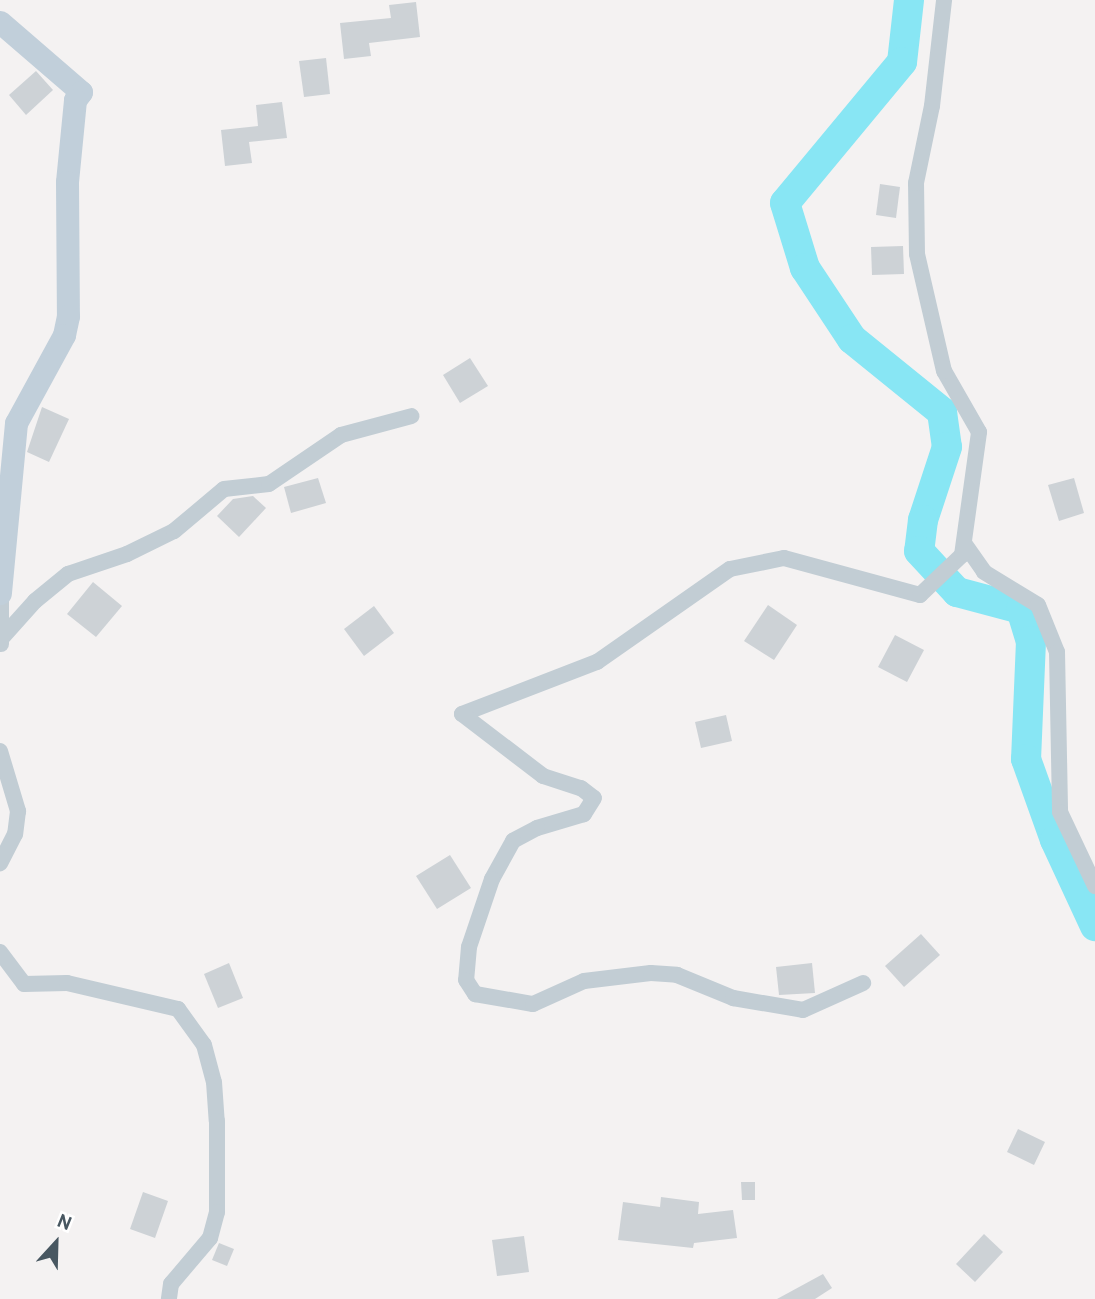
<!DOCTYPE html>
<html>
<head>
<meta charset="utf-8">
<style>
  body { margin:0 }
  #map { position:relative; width:1095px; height:1299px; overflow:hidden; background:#f4f2f2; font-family:Overpass,sans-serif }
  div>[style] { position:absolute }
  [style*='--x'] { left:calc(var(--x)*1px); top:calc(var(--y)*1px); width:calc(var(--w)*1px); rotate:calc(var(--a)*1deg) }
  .river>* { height:30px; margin:-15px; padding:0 15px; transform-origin:15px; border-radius:15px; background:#88e6f4 }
  .building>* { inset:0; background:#cdd2d6 }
  .street>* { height:16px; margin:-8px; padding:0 8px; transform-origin:8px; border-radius:8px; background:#c2cdd4 }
  .secondary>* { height:23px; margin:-11.5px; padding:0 11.5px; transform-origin:11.5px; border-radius:11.5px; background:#c1cfda }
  span { translate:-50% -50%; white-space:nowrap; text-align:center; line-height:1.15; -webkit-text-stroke:7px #fff; paint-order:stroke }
  .north { position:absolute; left:21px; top:1208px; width:70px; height:70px; -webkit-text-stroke:5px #fff; paint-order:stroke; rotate:22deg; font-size:19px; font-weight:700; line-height:28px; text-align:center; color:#485761 }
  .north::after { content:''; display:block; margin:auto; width:24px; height:32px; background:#485761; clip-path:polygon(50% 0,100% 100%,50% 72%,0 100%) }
</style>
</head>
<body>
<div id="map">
  <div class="river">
    <i style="--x:909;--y:0;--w:62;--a:96.4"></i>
    <i style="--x:902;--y:62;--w:183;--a:129.7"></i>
    <i style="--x:785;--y:203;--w:68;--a:72.9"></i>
    <i style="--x:805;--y:268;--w:85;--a:56.5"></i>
    <i style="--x:852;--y:339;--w:116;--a:39"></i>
    <i style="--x:942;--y:412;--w:35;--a:82"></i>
    <i style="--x:947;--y:447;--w:77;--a:108.2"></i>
    <i style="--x:923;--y:520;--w:31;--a:97"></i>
    <i style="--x:919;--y:551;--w:56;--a:47.2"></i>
    <i style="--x:957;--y:592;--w:66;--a:14.9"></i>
    <i style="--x:1021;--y:609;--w:34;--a:73"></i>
    <i style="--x:1031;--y:641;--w:118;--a:92.4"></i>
    <i style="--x:1026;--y:759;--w:86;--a:70.3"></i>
    <i style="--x:1055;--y:840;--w:95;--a:65.1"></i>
  </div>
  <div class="building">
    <i style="clip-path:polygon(416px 2px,420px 37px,369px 43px,371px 56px,344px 59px,340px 23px,391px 18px,389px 5px)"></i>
    <i style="clip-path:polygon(326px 58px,330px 94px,304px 97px,299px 61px)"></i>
    <i style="clip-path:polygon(36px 71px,53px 90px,26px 115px,9px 95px)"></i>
    <i style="clip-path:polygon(282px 102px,287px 138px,249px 142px,252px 163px,225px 166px,221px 130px,258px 126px,256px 105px)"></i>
    <i style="clip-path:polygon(880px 184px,900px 187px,896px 218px,876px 215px)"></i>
    <i style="clip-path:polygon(903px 246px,904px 274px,872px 275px,871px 247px)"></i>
    <i style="clip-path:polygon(470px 358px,488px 386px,460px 403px,443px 375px)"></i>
    <i style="clip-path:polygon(42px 407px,69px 419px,49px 462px,27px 452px)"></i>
    <i style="clip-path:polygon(318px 478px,326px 503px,291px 513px,284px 487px)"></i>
    <i style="clip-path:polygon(1074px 478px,1084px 513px,1059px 521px,1048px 485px)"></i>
    <i style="clip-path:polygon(253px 496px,266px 508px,239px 537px,217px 516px,233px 499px)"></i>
    <i style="clip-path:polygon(93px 582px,122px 606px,96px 637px,67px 614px)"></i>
    <i style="clip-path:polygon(768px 605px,797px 625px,774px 660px,744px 641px)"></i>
    <i style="clip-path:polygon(374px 606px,394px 633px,364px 656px,344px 629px)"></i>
    <i style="clip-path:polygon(895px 635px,924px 650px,907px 682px,878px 667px)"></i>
    <i style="clip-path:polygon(726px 715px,732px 741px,701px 748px,695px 722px)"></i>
    <i style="clip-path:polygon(450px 855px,471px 888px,437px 909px,416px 876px)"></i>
    <i style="clip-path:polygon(921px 934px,940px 955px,904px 987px,885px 966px)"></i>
    <i style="clip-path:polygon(229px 963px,243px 998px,218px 1008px,204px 974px)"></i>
    <i style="clip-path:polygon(812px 963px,815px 993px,779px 995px,776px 967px)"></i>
    <i style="clip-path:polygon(1018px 1129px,1045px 1142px,1034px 1165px,1007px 1152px)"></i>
    <i style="clip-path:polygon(741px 1182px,755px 1182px,755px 1200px,742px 1200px)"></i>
    <i style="clip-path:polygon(143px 1192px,168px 1201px,155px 1238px,130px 1229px)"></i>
    <i style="clip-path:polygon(661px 1197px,699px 1202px,698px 1214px,733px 1210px,737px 1238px,694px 1243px,693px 1248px,618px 1240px,623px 1202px,660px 1207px)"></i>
    <i style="clip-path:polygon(984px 1234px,1003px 1252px,975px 1282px,956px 1264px)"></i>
    <i style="clip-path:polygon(524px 1236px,529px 1272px,497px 1276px,492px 1240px)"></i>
    <i style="clip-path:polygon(219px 1243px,234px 1249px,227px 1266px,212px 1260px)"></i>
    <i style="clip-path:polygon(823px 1274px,832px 1288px,815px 1299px,777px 1299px)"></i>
  </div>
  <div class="street">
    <i style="--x:964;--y:543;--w:35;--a:55"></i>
    <i style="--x:984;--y:572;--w:63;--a:31.4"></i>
    <i style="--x:1038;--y:605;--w:51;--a:68"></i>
    <i style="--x:1057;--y:652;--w:160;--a:88.9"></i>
    <i style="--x:1060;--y:812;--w:82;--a:64.7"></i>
    <i style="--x:1;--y:639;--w:51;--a:-48.2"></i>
    <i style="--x:35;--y:601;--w:43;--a:-39.3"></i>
    <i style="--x:68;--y:574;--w:62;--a:-18.7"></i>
    <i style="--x:127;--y:554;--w:52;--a:-26.1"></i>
    <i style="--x:174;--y:531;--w:65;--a:-40"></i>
    <i style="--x:224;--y:489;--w:45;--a:-6.3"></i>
    <i style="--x:269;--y:484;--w:87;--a:-34.2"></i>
    <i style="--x:341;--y:435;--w:73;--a:-15"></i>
    <i style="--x:1;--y:644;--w:54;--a:-90"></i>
    <i style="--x:462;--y:714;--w:145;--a:-21.1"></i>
    <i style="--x:597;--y:662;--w:162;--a:-35"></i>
    <i style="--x:730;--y:569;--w:55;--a:-11.5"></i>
    <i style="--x:784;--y:558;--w:141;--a:15.2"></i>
    <i style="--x:920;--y:595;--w:58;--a:-43.6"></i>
    <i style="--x:962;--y:555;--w:124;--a:-82.1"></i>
    <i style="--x:979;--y:432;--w:70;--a:-119.8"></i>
    <i style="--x:944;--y:371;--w:120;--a:-103"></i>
    <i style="--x:917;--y:254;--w:71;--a:-90.8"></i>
    <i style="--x:916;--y:183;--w:79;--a:-78.3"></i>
    <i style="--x:932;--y:106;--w:107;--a:-83.5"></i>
    <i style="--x:462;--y:714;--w:102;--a:37.4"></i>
    <i style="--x:543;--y:776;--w:40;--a:18"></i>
    <i style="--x:581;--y:788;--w:16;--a:38"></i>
    <i style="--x:594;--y:798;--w:19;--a:122"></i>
    <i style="--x:584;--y:814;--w:49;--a:163.4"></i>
    <i style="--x:537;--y:828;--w:27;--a:152"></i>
    <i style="--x:513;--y:841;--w:43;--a:118.9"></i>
    <i style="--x:492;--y:879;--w:72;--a:108.7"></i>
    <i style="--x:469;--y:947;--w:33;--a:95"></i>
    <i style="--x:466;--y:980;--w:17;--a:57"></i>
    <i style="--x:475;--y:994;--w:59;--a:9.8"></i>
    <i style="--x:533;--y:1004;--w:56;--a:-24.3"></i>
    <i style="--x:584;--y:981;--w:67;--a:-6.8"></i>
    <i style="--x:651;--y:973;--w:26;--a:4"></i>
    <i style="--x:677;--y:975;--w:61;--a:22.3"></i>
    <i style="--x:733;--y:998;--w:71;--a:9.7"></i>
    <i style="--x:803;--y:1010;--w:66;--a:-24.2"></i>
    <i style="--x:0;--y:751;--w:63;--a:73.3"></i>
    <i style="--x:18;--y:811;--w:23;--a:97"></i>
    <i style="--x:15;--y:834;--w:33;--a:117"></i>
    <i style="--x:0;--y:952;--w:40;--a:53"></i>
    <i style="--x:24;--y:984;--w:43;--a:-1.3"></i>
    <i style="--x:67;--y:983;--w:114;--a:13.2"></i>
    <i style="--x:178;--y:1009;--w:44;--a:54.2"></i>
    <i style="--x:204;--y:1045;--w:38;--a:75"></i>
    <i style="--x:214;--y:1082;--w:39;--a:86"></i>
    <i style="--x:217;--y:1121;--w:91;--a:90"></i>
    <i style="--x:217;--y:1212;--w:27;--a:105"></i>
    <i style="--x:210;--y:1238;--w:60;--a:130.3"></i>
    <i style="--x:171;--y:1284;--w:15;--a:98"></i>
  </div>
  <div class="secondary">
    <i style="--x:0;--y:22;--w:107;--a:40.8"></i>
    <i style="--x:81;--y:92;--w:10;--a:127"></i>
    <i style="--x:75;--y:100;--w:82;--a:95.6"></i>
    <i style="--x:67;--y:182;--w:134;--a:89.6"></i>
    <i style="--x:68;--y:316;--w:19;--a:102"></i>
    <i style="--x:64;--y:335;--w:100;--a:118.6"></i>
    <i style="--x:16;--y:423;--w:171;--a:95.4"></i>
  </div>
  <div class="north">N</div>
</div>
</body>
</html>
